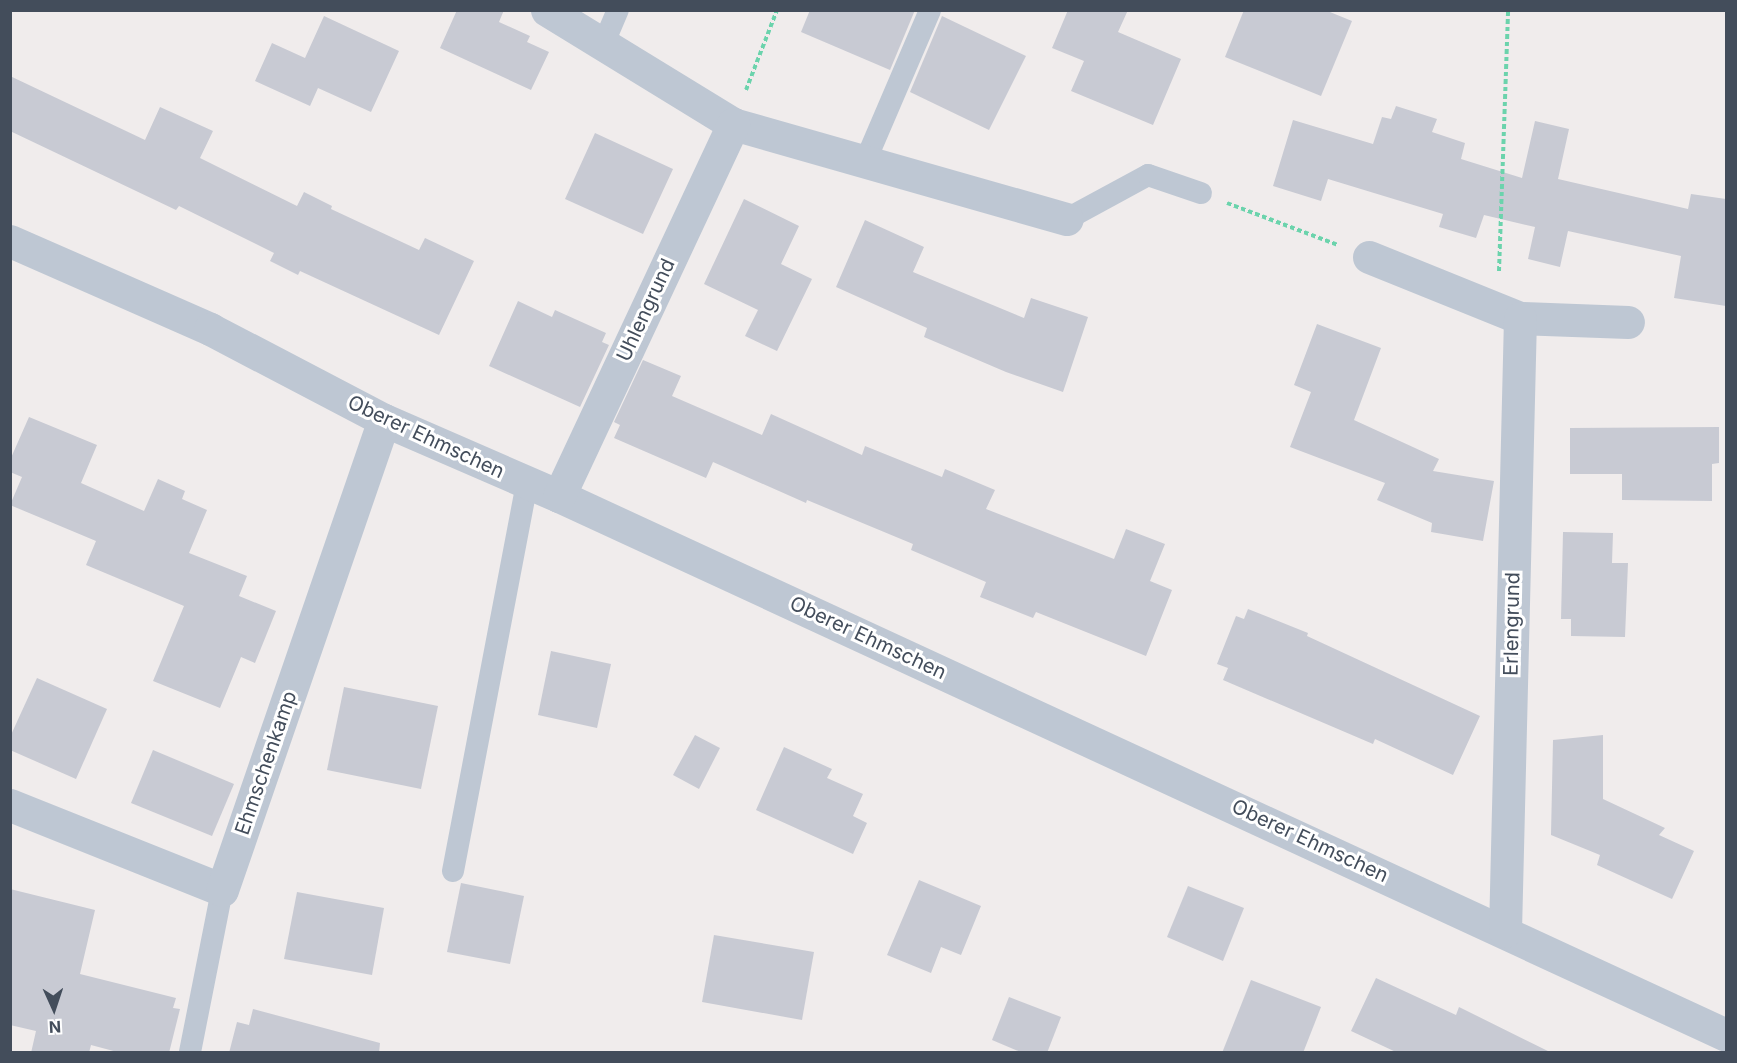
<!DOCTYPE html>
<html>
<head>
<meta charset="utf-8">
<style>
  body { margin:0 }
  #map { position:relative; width:1737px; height:1063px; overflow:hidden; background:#f0ecec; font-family:Inter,sans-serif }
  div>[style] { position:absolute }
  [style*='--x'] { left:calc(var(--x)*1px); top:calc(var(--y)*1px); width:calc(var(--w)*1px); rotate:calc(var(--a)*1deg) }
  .building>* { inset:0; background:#c8cad3 }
  .path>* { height:4px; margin-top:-2px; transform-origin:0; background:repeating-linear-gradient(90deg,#6bd3ac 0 4.5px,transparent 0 7.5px) }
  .lane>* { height:22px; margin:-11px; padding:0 11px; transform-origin:11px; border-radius:11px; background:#bec7d3 }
  .street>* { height:33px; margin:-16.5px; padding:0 16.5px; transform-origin:16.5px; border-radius:16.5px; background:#bec7d3 }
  span { translate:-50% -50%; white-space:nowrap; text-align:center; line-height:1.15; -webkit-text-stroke:6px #fff; paint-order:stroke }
  .street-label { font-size:20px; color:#434d5b }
  .frame { position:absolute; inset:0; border:12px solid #434d5b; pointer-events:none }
  .north { position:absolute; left:24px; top:979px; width:60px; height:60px; -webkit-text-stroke:4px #fff; paint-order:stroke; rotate:177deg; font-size:16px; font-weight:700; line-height:24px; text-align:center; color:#434d5b }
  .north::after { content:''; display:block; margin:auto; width:21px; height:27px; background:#434d5b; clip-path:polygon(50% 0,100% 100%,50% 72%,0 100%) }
</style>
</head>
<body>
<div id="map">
  <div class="building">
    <i style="clip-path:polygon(457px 10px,504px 10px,499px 22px,530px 36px,527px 42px,549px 52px,531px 90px,440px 48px)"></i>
    <i style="clip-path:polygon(810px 10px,915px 10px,890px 70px,801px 32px)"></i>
    <i style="clip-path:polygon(1068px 10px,1128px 10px,1118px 32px,1181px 59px,1153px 125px,1071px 91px,1084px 61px,1052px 48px)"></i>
    <i style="clip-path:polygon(1244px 10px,1325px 10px,1352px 21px,1321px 96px,1225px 57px)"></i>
    <i style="clip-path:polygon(324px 16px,399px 51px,371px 112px,318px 88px,310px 106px,255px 81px,272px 43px,305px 58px)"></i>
    <i style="clip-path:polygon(942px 16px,1026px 56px,989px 130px,910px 92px)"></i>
    <i style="clip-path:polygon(10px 76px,145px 140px,160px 107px,213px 131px,200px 158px,297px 206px,304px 192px,332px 206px,331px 209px,419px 250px,425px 238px,474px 261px,439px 335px,300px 271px,298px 275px,270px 261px,274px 253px,179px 206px,176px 210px,10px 131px)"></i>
    <i style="clip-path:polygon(1396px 106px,1437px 119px,1432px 132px,1465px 143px,1461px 159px,1522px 178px,1535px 121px,1569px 129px,1558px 179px,1688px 209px,1691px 194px,1726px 199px,1726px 306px,1674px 298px,1681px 256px,1568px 231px,1560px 267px,1528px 259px,1535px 227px,1484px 215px,1476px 238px,1439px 227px,1443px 214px,1328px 179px,1321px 201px,1273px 186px,1293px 120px,1373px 144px,1382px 117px,1391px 119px)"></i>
    <i style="clip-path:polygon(595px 133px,673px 169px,643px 234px,565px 199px)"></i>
    <i style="clip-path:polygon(744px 199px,799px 226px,781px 264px,812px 279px,777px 351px,745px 336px,758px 310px,704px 284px)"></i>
    <i style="clip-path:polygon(865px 220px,924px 247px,913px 272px,1024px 318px,1031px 298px,1088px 317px,1063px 392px,1006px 372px,924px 337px,927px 328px,836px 287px)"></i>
    <i style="clip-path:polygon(518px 301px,552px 317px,555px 310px,606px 333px,602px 342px,609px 345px,580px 407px,489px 366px)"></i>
    <i style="clip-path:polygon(1317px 324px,1381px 348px,1354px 420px,1439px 459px,1433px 471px,1494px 481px,1483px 541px,1431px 532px,1432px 523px,1377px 500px,1385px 483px,1290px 447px,1311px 392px,1294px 385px)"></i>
    <i style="clip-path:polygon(643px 360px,681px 376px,672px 396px,762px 435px,771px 414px,862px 455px,865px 446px,942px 477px,945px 469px,995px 490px,986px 509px,1114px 559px,1126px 529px,1165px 544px,1150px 581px,1172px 590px,1146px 656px,1036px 612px,1033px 618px,980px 597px,986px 582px,911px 550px,913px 544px,807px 500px,806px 503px,713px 462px,706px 478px,614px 438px,620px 425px,614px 422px)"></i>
    <i style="clip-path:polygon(29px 417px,97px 445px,81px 483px,144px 511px,158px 479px,185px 491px,182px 499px,207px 510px,189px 553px,247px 576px,239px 596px,276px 611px,255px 663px,241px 657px,220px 708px,153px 681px,184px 606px,86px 565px,96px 541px,10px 505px,22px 477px,10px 472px,10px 460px)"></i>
    <i style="clip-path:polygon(1719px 427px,1719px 463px,1712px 464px,1712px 501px,1622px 500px,1622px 474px,1570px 474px,1570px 428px)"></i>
    <i style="clip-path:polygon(1563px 532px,1613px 533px,1612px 563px,1628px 563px,1625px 637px,1571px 636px,1571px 619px,1561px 619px)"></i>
    <i style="clip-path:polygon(1248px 609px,1308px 633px,1307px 636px,1480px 716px,1453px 775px,1375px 739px,1373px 744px,1223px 680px,1228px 668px,1217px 664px,1236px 616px,1244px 619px)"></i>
    <i style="clip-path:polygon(551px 651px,611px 664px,597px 728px,538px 715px)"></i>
    <i style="clip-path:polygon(37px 678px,107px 709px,76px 779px,10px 750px,10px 737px)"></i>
    <i style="clip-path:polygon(344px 687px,438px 706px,421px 789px,327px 770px)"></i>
    <i style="clip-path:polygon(695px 735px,720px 748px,699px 789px,673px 775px)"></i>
    <i style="clip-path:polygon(1603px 735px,1603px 799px,1665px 828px,1659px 835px,1694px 851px,1672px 899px,1597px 865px,1600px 855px,1551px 835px,1553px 740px)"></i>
    <i style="clip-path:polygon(784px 747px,832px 769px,827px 778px,863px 794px,853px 816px,867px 823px,853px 854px,756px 810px)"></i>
    <i style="clip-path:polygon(153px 750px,234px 784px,212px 836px,131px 803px)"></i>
    <i style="clip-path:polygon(919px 880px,981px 906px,961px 955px,941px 947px,931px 973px,887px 955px)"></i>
    <i style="clip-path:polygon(461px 883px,524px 896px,510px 964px,447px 952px)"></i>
    <i style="clip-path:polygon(1188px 886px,1244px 908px,1223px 961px,1167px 937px)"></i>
    <i style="clip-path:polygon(10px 889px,95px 910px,80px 974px,176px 998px,173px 1008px,180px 1009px,169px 1053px,121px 1053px,91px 1045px,89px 1053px,31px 1053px,36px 1031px,10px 1025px)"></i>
    <i style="clip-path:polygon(297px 892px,384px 908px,372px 975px,284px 959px)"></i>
    <i style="clip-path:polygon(714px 935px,814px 952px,802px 1020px,702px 1002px)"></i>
    <i style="clip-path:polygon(1376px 978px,1456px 1015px,1459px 1007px,1552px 1053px,1398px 1053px,1351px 1031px)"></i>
    <i style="clip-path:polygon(1251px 980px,1321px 1007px,1303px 1053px,1222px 1053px)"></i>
    <i style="clip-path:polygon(1009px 997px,1061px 1017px,1047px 1053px,1023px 1053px,992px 1040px)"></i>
    <i style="clip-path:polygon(253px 1009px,380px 1043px,379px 1053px,229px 1053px,237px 1022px,249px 1025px)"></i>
  </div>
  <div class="path">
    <i style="--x:746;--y:90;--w:86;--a:-68.8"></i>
    <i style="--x:1227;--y:203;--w:119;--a:20.7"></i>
    <i style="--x:1499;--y:271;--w:261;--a:-88"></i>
  </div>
  <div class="lane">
    <i style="--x:603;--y:45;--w:38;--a:-67"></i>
    <i style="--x:865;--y:162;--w:165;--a:-66.8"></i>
    <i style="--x:1067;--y:219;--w:92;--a:-28.5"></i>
    <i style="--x:1148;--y:175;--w:56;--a:18.8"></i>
    <i style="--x:453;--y:871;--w:395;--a:-79.2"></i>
    <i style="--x:190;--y:1052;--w:165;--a:-78.8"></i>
  </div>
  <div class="street">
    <i style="--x:547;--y:10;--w:218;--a:31.5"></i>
    <i style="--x:733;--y:124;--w:347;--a:15.9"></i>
    <i style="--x:10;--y:241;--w:219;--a:23.7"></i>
    <i style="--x:210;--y:329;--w:196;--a:27.6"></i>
    <i style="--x:384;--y:420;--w:191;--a:23.5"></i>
    <i style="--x:559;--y:496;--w:1285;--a:24.79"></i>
    <i style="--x:1369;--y:257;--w:163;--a:22"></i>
    <i style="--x:1520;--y:318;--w:108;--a:2.1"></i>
    <i style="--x:559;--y:496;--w:411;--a:-64.9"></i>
    <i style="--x:10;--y:805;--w:228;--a:21.8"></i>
    <i style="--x:222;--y:890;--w:497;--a:-71"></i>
    <i style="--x:1505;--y:931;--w:613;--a:-88.6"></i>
  </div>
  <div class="street-label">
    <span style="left:646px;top:310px;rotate:-65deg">Uhlengrund</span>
    <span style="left:426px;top:437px;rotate:25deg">Oberer Ehmschen</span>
    <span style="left:1512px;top:624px;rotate:-89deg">Erlengrund</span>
    <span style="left:868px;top:638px;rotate:25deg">Oberer Ehmschen</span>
    <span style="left:266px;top:763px;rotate:-71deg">Ehmschenkamp</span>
    <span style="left:1310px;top:841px;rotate:25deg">Oberer Ehmschen</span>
  </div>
  <div class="frame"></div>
  <div class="north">N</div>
</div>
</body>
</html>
